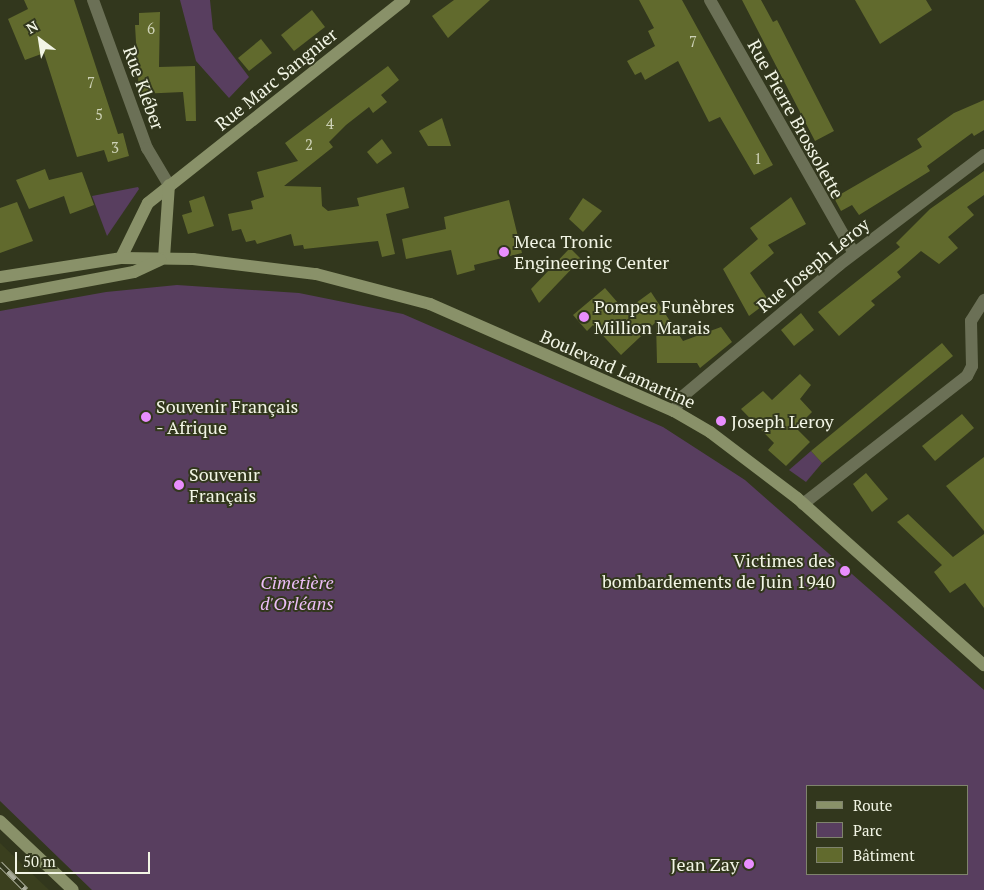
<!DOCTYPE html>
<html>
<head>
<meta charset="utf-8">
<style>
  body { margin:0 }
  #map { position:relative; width:984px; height:890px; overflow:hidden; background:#32371d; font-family:"PT Serif",serif }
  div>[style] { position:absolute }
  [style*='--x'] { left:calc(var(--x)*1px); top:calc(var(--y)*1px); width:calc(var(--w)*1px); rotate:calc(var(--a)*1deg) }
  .built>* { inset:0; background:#3a3f1e }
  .green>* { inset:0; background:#583e5f }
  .building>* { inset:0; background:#616a2d }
  .street>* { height:12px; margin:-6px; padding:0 6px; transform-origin:6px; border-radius:6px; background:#6b7056 }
  .secondary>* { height:12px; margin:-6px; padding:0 6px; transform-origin:6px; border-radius:6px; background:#899169 }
  .rail>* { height:5.5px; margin-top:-2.75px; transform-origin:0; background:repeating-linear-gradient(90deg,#32371d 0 11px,#aaad9a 0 22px); box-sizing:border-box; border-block:1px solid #aaad9a }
  .dots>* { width:14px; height:14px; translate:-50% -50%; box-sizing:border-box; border:2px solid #32371d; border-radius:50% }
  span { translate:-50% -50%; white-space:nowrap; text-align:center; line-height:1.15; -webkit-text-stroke:4px #32371d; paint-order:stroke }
  .number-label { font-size:15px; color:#ced2b7 }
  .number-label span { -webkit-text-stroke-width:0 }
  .street-label { font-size:18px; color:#f2f5e5 }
  .poi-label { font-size:18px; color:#f2f5e5 }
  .left { translate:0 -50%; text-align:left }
  .right { translate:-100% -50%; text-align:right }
  .park-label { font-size:18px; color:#ebbdf6; font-style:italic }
  .legend { position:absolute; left:806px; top:785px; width:162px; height:90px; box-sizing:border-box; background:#32371d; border:1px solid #7f836d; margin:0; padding:6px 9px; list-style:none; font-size:15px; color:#f2f5e5 }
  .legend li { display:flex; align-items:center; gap:10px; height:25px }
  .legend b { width:25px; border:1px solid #7f836d }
  .north { position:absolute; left:15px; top:15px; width:50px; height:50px; -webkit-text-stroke:4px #32371d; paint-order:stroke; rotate:329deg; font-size:14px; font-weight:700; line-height:20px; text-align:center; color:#f2f5e5 }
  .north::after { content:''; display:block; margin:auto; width:18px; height:22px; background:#f2f5e5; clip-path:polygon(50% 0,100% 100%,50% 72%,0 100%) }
  .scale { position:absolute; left:15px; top:852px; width:135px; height:22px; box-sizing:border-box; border:2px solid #f2f5e5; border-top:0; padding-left:6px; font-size:15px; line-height:18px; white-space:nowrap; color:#f2f5e5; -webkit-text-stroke:4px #32371d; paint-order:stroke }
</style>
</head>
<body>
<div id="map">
  <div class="built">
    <i style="clip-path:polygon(0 843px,49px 890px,0 890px)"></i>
  </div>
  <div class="green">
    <i style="clip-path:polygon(180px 0,210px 0,213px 29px,249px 77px,229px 98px,196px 61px)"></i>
    <i style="clip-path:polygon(138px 187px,139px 189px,107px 236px,92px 196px)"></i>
    <i style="clip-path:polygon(evenodd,177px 285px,299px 293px,403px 314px,663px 427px,745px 480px,984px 690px,984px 890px,92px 890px,0 801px,0 311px,106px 292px,177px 285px,808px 786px,968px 786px,968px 874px,808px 874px,808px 786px)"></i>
    <i style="clip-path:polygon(811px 451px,822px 463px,806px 482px,789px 470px)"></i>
  </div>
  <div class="building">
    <i style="clip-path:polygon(24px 0,74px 0,118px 134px,123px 133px,129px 156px,108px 162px,104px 150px,77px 157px,44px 53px,25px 60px,8px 19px,28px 9px)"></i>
    <i style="clip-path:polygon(454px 0,490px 0,448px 38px,432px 16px)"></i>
    <i style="clip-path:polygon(639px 0,682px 0,773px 165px,754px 175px,720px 117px,709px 122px,678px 61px,645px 80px,641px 72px,635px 75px,627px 61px,655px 46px,648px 31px,654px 28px)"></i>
    <i style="clip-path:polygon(742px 0,761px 0,773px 22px,777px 20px,834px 131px,815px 141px)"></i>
    <i style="clip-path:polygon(855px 0,926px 0,932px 10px,880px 44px)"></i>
    <i style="clip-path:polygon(312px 10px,325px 27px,294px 51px,281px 35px)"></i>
    <i style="clip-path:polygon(160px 12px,159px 67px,195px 66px,196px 121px,186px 121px,183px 92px,139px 94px,135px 25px,139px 25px,139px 13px)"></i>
    <i style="clip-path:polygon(261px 39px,272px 53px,249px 71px,238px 58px)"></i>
    <i style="clip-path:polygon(388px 66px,399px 80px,381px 95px,387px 102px,373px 113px,369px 107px,346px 125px,329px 142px,333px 147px,284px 186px,321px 187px,322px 206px,328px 211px,359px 206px,357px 198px,404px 187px,409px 208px,386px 214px,395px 254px,382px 257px,378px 241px,304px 249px,303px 245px,294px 246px,291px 234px,257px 244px,255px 240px,246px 242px,241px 229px,232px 231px,228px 214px,253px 209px,251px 201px,264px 197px,257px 172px,298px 161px,285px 143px)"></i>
    <i style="clip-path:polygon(984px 100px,984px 130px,974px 136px,972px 133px,927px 166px,930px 171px,859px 215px,852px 205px,841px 211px,834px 198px,922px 147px,917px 139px,954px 113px)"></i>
    <i style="clip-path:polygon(442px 118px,451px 146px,428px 146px,419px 131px)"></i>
    <i style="clip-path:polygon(382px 139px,392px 153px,377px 164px,367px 152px)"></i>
    <i style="clip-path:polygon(45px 169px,49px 180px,82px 172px,94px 205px,70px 214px,64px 196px,29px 209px,16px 180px)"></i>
    <i style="clip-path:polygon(984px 171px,984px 195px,967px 207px,974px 215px,948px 237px,958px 248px,939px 264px,921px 251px,897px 272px,901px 277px,871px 301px,875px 305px,839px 336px,818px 312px,900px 247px,896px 243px,930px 209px)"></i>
    <i style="clip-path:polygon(204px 196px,214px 226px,188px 234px,182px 215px,192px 212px,189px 201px)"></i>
    <i style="clip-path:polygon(791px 197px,806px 224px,768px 245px,774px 253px,750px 273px,769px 301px,749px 316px,723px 269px,758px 239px,750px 228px)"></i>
    <i style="clip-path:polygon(583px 198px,602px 211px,583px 232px,569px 219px)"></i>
    <i style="clip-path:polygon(509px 200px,522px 253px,474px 265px,475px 270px,457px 275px,451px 250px,406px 259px,402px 239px,446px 229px,444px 217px)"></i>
    <i style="clip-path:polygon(17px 202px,33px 241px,0 253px,0 208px)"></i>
    <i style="clip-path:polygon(570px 248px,581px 259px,539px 303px,531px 289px)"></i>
    <i style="clip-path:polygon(605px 288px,625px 311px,651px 292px,683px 341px,721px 327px,732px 342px,700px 368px,697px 363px,657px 363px,656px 322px,621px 355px,593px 325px,587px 331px,573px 315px)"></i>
    <i style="clip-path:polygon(801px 313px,814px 330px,794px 346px,781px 330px)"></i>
    <i style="clip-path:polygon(942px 343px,953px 356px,822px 463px,811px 451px)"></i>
    <i style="clip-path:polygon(800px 374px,811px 385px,800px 399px,812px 412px,796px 428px,810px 442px,786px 466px,768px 450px,774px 443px,741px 409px,763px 391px,772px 400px)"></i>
    <i style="clip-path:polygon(962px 414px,974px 428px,935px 461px,922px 446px)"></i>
    <i style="clip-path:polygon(984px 457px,984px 531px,946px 486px)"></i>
    <i style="clip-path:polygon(866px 473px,888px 499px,872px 512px,853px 484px)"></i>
    <i style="clip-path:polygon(908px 514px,953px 557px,984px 534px,984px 608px,965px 583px,950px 593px,934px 572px,942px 565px,897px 522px)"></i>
  </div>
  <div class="street">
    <i style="--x:93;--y:0;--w:158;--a:70"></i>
    <i style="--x:147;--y:148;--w:43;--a:59.3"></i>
    <i style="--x:710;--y:0;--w:291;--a:60.4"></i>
    <i style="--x:674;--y:411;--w:17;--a:-59"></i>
    <i style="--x:683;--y:396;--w:204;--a:-40"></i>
    <i style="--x:839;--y:265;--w:182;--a:-37.2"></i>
    <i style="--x:803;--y:504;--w:208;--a:-38"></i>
    <i style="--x:967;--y:376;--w:11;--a:-63"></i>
    <i style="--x:972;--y:366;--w:45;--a:-91.3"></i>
    <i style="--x:971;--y:321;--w:25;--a:-58"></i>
  </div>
  <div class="secondary">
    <i style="--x:121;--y:258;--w:61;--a:-63.9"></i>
    <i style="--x:148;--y:203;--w:327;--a:-38.4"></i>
    <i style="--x:164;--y:258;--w:73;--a:-86.1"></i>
    <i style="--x:0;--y:277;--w:122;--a:-8.9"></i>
    <i style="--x:121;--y:258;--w:72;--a:0.8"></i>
    <i style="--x:193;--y:259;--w:124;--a:7"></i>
    <i style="--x:316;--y:274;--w:118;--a:14.7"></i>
    <i style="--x:430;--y:304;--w:266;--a:23.7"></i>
    <i style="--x:674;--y:411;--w:42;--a:30.3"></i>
    <i style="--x:710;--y:432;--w:109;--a:37.2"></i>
    <i style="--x:797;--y:498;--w:251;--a:41.8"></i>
    <i style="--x:0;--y:297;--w:136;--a:-10.6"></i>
    <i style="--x:134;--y:272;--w:29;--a:-25"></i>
    <i style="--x:0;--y:821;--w:100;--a:43.4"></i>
  </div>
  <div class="rail">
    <i style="--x:0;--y:864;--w:37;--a:45"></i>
  </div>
  <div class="dots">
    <i style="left:504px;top:252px;background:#e98efe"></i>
    <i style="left:584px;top:317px;background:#e98efe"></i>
    <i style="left:146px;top:417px;background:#e98efe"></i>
    <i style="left:721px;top:421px;background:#e98efe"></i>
    <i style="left:179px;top:485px;background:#e98efe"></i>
    <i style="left:845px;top:571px;background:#e98efe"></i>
    <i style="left:749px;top:864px;background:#e98efe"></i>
  </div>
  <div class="number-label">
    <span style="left:151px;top:29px">6</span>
    <span style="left:693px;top:42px">7</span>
    <span style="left:91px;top:83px">7</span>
    <span style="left:99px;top:115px">5</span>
    <span style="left:330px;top:124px">4</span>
    <span style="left:309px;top:145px">2</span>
    <span style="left:115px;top:148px">3</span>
    <span style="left:758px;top:159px">1</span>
  </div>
  <div class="street-label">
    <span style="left:276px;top:79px;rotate:-39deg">Rue Marc Sangnier</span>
    <span style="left:144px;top:88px;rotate:70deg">Rue Kléber</span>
    <span style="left:796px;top:119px;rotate:61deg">Rue Pierre Brossolette</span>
    <span style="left:813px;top:265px;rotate:-39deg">Rue Joseph Leroy</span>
    <span style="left:618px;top:369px;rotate:24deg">Boulevard Lamartine</span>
  </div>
  <div class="poi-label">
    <span class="left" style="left:514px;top:252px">Meca Tronic<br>Engineering Center</span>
    <span class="left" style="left:594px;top:317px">Pompes Funèbres<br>Million Marais</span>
    <span class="left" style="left:156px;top:417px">Souvenir Français<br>- Afrique</span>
    <span class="left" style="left:731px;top:421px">Joseph Leroy</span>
    <span class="left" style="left:189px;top:485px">Souvenir<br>Français</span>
    <span class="right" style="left:835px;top:571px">Victimes des<br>bombardements de Juin 1940</span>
    <span class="right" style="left:739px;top:864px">Jean Zay</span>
  </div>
  <div class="park-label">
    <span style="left:297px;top:593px">Cimetière<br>d'Orléans</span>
  </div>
  <ul class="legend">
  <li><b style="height:6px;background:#899169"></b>Route</li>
  <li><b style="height:14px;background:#583e5f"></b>Parc</li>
  <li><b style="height:14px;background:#616a2d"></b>Bâtiment</li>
  </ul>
  <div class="north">N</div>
  <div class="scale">50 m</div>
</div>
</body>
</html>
